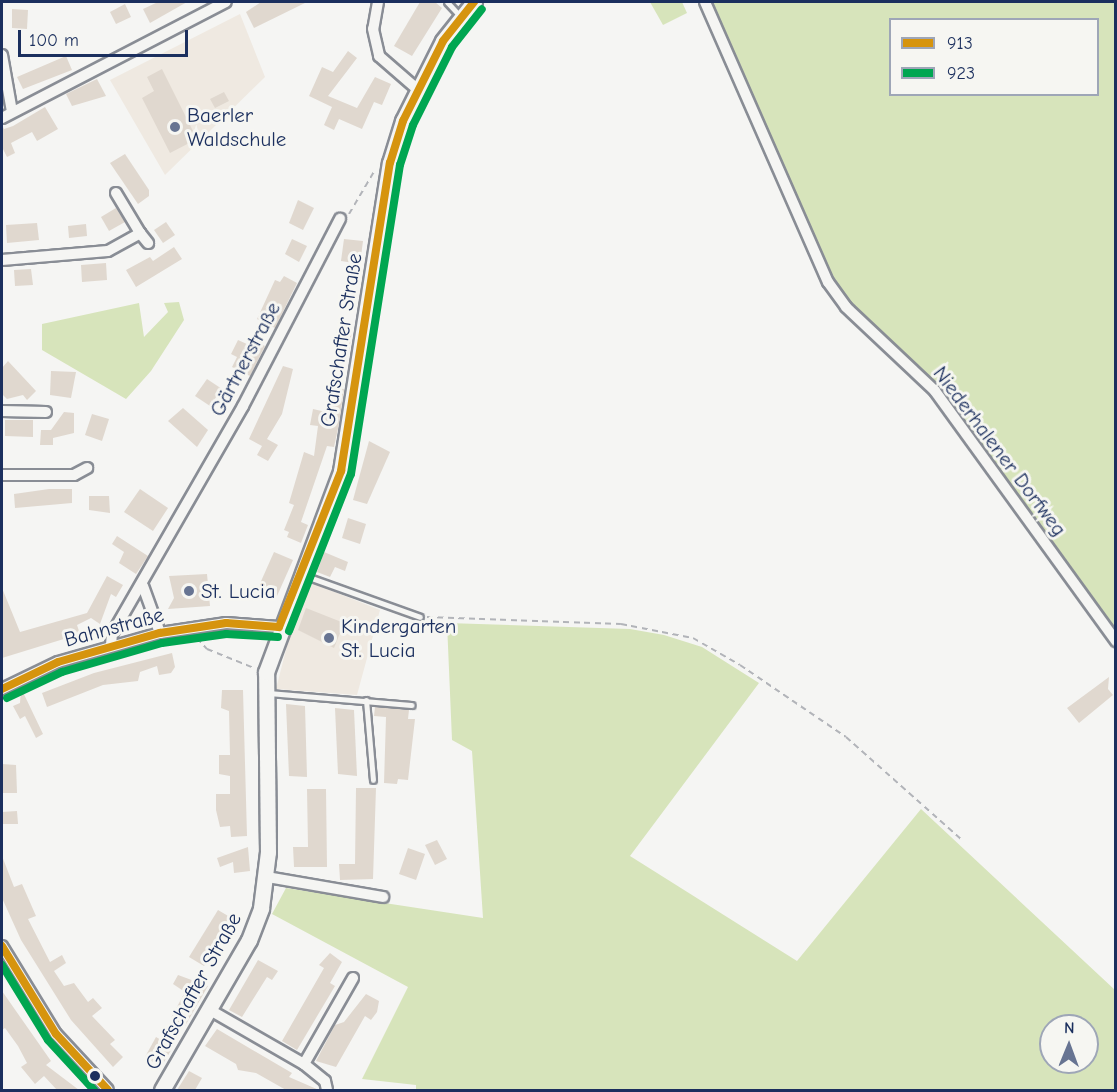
<!DOCTYPE html>
<html>
<head>
<meta charset="utf-8">
<style>
  body { margin:0 }
  #map { position:relative; width:1117px; height:1092px; overflow:hidden; background:#f5f5f3; font-family:"Comic Neue",sans-serif }
  div>[style] { position:absolute }
  [style*='--x'] { left:calc(var(--x)*1px); top:calc(var(--y)*1px); width:calc(var(--w)*1px); rotate:calc(var(--a)*1deg) }
  .built>* { inset:0; background:#efe9e1 }
  .green>* { inset:0; background:#d7e4bb }
  .building>* { inset:0; background:#e0d8cf }
  .path>* { height:2px; margin-top:-1px; transform-origin:0; background:repeating-linear-gradient(90deg,#b2b4b9 0 6px,transparent 0 10.5px) }
  .roads { filter:drop-shadow(2px 0 #898d95) drop-shadow(-2px 0 #898d95) drop-shadow(0 2px #898d95) drop-shadow(0 -2px #898d95) }
  .service>* { height:5px; margin:-2.5px; padding:0 2.5px; transform-origin:2.5px; border-radius:2.5px; background:#f5f5f3 }
  .minor>* { height:10px; margin:-5px; padding:0 5px; transform-origin:5px; border-radius:5px; background:#f5f5f3 }
  .secondary>* { height:15px; margin:-7.5px; padding:0 7.5px; transform-origin:7.5px; border-radius:7.5px; background:#f5f5f3 }
  .bus-1>* { height:8px; margin:-4px; padding:0 4px; transform-origin:4px; border-radius:4px; background:#d6940e }
  .bus-2>* { height:8px; margin:-4px; padding:0 4px; transform-origin:4px; border-radius:4px; background:#00a651 }
  .dots>* { width:16px; height:16px; translate:-50% -50%; box-sizing:border-box; border:3px solid #f6f6f2; border-radius:50% }
  span { translate:-50% -50%; white-space:nowrap; text-align:center; line-height:1.15; -webkit-text-stroke:6px #f6f6f2; paint-order:stroke }
  .poi-label { font-size:21px; color:#1b2f5e }
  .left { translate:0 -50%; text-align:left }
  .street-label { font-size:21px; color:#1b2f5e }
  .frame { position:absolute; inset:0; border:3px solid #1b2f5e; pointer-events:none }
  .legend { position:absolute; left:889px; top:18px; width:210px; height:78px; box-sizing:border-box; background:#f6f6f2; border:2px solid #9ea6b7; margin:0; padding:8px 10px; list-style:none; font-size:18px; color:#1b2f5e }
  .legend li { display:flex; align-items:center; gap:12px; height:30px }
  .legend b { width:30px; border:2px solid #9ea6b7 }
  .north { position:absolute; left:1039px; top:1014px; width:60px; height:60px; box-sizing:border-box; background:#f6f6f2; border:2px solid #9ea6b7; border-radius:50%; rotate:1deg; font-size:16px; font-weight:700; line-height:24px; text-align:center; color:#1b2f5e }
  .north::after { content:''; display:block; margin:auto; width:21px; height:27px; background:#677492; clip-path:polygon(50% 0,100% 100%,50% 72%,0 100%) }
  .scale { position:absolute; left:18px; top:30px; width:170px; height:27px; box-sizing:border-box; border:3px solid #1b2f5e; border-top:0; padding-left:8px; font-size:18px; line-height:21px; white-space:nowrap; color:#1b2f5e; -webkit-text-stroke:4px #f6f6f2; paint-order:stroke }
</style>
</head>
<body>
<div id="map">
  <div class="built">
    <i style="clip-path:polygon(240px 14px,265px 77px,165px 175px,110px 80px)"></i>
    <i style="clip-path:polygon(312px 583px,380px 610px,357px 695px,276px 689px,290px 634px)"></i>
  </div>
  <div class="green">
    <i style="clip-path:polygon(650px 2px,682px 2px,687px 13px,663px 25px)"></i>
    <i style="clip-path:polygon(evenodd,710px 2px,1115px 2px,1115px 631px,938px 385px,848px 301px,814px 243px,710px 2px,890px 20px,1098px 20px,1098px 94px,890px 94px,890px 20px)"></i>
    <i style="clip-path:polygon(179px 302px,184px 320px,151px 371px,126px 399px,42px 350px,42px 324px,139px 303px,144px 337px,168px 312px,164px 303px)"></i>
    <i style="clip-path:polygon(evenodd,447px 623px,630px 629px,664px 635px,702px 647px,759px 683px,630px 856px,797px 961px,921px 809px,1115px 990px,1115px 1090px,416px 1090px,416px 1085px,362px 1079px,408px 987px,272px 914px,286px 888px,483px 918px,472px 751px,452px 740px,447px 623px,1051px 1026px,1087px 1026px,1087px 1062px,1051px 1062px,1051px 1026px)"></i>
  </div>
  <div class="building">
    <i style="clip-path:polygon(158px 2px,187px 2px,150px 23px,143px 9px)"></i>
    <i style="clip-path:polygon(261px 2px,307px 2px,254px 28px,246px 12px)"></i>
    <i style="clip-path:polygon(420px 2px,435px 2px,442px 8px,412px 56px,394px 46px)"></i>
    <i style="clip-path:polygon(125px 4px,131px 17px,116px 24px,110px 12px)"></i>
    <i style="clip-path:polygon(12px 9px,28px 10px,27px 29px,12px 28px)"></i>
    <i style="clip-path:polygon(348px 51px,357px 58px,328px 96px,357px 108px,375px 77px,391px 84px,382px 105px,374px 102px,362px 129px,339px 119px,334px 130px,324px 125px,332px 107px,309px 96px,322px 67px,333px 72px)"></i>
    <i style="clip-path:polygon(66px 56px,72px 70px,23px 89px,17px 77px)"></i>
    <i style="clip-path:polygon(162px 69px,197px 139px,170px 153px,142px 98px,154px 91px,147px 77px)"></i>
    <i style="clip-path:polygon(97px 79px,106px 96px,72px 106px,66px 94px)"></i>
    <i style="clip-path:polygon(224px 92px,229px 101px,215px 108px,210px 99px)"></i>
    <i style="clip-path:polygon(45px 107px,58px 129px,37px 141px,32px 132px,11px 143px,15px 153px,7px 157px,2px 147px,2px 125px,4px 129px,13px 126px)"></i>
    <i style="clip-path:polygon(125px 154px,149px 190px,149px 196px,138px 204px,110px 163px)"></i>
    <i style="clip-path:polygon(298px 200px,314px 208px,303px 230px,289px 223px)"></i>
    <i style="clip-path:polygon(116px 208px,125px 222px,109px 231px,101px 217px)"></i>
    <i style="clip-path:polygon(166px 222px,175px 235px,163px 243px,154px 230px)"></i>
    <i style="clip-path:polygon(37px 223px,39px 240px,7px 243px,6px 225px)"></i>
    <i style="clip-path:polygon(86px 224px,87px 236px,69px 238px,68px 226px)"></i>
    <i style="clip-path:polygon(292px 239px,307px 246px,299px 262px,285px 254px)"></i>
    <i style="clip-path:polygon(344px 239px,363px 241px,360px 264px,341px 261px)"></i>
    <i style="clip-path:polygon(174px 247px,182px 259px,136px 287px,126px 270px,150px 257px,153px 261px)"></i>
    <i style="clip-path:polygon(106px 263px,107px 280px,82px 282px,81px 265px)"></i>
    <i style="clip-path:polygon(31px 269px,33px 285px,15px 286px,14px 270px)"></i>
    <i style="clip-path:polygon(284px 276px,297px 283px,275px 328px,257px 319px,275px 280px,280px 282px)"></i>
    <i style="clip-path:polygon(337px 328px,352px 330px,349px 352px,334px 350px)"></i>
    <i style="clip-path:polygon(252px 339px,265px 346px,250px 376px,232px 367px,237px 357px,231px 354px,238px 340px,249px 345px)"></i>
    <i style="clip-path:polygon(8px 361px,36px 391px,27px 400px,23px 395px,7px 399px,2px 394px,2px 368px)"></i>
    <i style="clip-path:polygon(283px 366px,293px 369px,282px 414px,267px 439px,278px 445px,268px 461px,257px 455px,262px 446px,249px 439px)"></i>
    <i style="clip-path:polygon(51px 371px,76px 372px,71px 398px,50px 395px)"></i>
    <i style="clip-path:polygon(207px 379px,222px 389px,210px 406px,195px 396px)"></i>
    <i style="clip-path:polygon(329px 387px,344px 389px,339px 424px,334px 447px,327px 446px,301px 522px,308px 525px,301px 543px,287px 537px,289px 532px,284px 530px,294px 505px,289px 503px,304px 452px,314px 456px,318px 426px,310px 425px,313px 409px,326px 412px)"></i>
    <i style="clip-path:polygon(183px 408px,208px 430px,197px 447px,168px 421px)"></i>
    <i style="clip-path:polygon(64px 412px,74px 413px,74px 433px,53px 438px,53px 445px,40px 445px,41px 430px,51px 430px)"></i>
    <i style="clip-path:polygon(92px 414px,109px 419px,102px 441px,85px 435px)"></i>
    <i style="clip-path:polygon(5px 420px,33px 420px,33px 437px,5px 436px)"></i>
    <i style="clip-path:polygon(369px 441px,390px 452px,367px 504px,353px 500px)"></i>
    <i style="clip-path:polygon(49px 489px,72px 489px,72px 503px,15px 508px,14px 494px)"></i>
    <i style="clip-path:polygon(140px 489px,168px 508px,153px 531px,124px 512px)"></i>
    <i style="clip-path:polygon(89px 496px,109px 496px,110px 513px,89px 510px)"></i>
    <i style="clip-path:polygon(348px 518px,366px 524px,360px 544px,342px 538px)"></i>
    <i style="clip-path:polygon(117px 536px,148px 556px,136px 574px,119px 563px,124px 552px,112px 544px)"></i>
    <i style="clip-path:polygon(274px 552px,293px 560px,277px 596px,258px 588px)"></i>
    <i style="clip-path:polygon(324px 552px,348px 562px,345px 571px,335px 567px,330px 577px,317px 572px)"></i>
    <i style="clip-path:polygon(207px 574px,210px 606px,168px 609px,174px 598px,169px 576px)"></i>
    <i style="clip-path:polygon(107px 576px,123px 585px,116px 597px,111px 594px,100px 624px,91px 618px,77px 625px,80px 634px,2px 658px,2px 588px,20px 632px,87px 613px)"></i>
    <i style="clip-path:polygon(306px 608px,344px 623px,334px 648px,298px 630px)"></i>
    <i style="clip-path:polygon(172px 653px,175px 667px,171px 673px,159px 675px,157px 666px,140px 672px,138px 681px,103px 685px,47px 707px,42px 693px,94px 673px)"></i>
    <i style="clip-path:polygon(1109px 677px,1108px 689px,1113px 695px,1079px 723px,1067px 708px)"></i>
    <i style="clip-path:polygon(21px 688px,43px 734px,36px 738px,25px 716px,20px 719px,13px 706px,20px 703px)"></i>
    <i style="clip-path:polygon(222px 690px,243px 690px,247px 836px,231px 837px,230px 826px,220px 827px,216px 810px,216px 794px,230px 794px,230px 776px,219px 774px,219px 755px,230px 755px,229px 711px,221px 708px)"></i>
    <i style="clip-path:polygon(286px 704px,305px 706px,307px 777px,289px 776px)"></i>
    <i style="clip-path:polygon(375px 707px,409px 710px,408px 719px,415px 719px,408px 780px,398px 779px,397px 784px,384px 783px,386px 717px,374px 716px)"></i>
    <i style="clip-path:polygon(335px 708px,354px 710px,357px 776px,338px 774px)"></i>
    <i style="clip-path:polygon(2px 764px,16px 765px,17px 793px,2px 793px)"></i>
    <i style="clip-path:polygon(356px 788px,376px 788px,373px 879px,340px 880px,339px 864px,355px 864px)"></i>
    <i style="clip-path:polygon(307px 789px,326px 789px,327px 867px,294px 867px,293px 847px,308px 847px)"></i>
    <i style="clip-path:polygon(17px 811px,18px 824px,2px 824px,2px 812px)"></i>
    <i style="clip-path:polygon(437px 840px,447px 859px,435px 865px,425px 845px)"></i>
    <i style="clip-path:polygon(248px 847px,250px 871px,234px 873px,233px 862px,220px 867px,217px 858px)"></i>
    <i style="clip-path:polygon(408px 848px,425px 854px,416px 880px,399px 874px)"></i>
    <i style="clip-path:polygon(2px 856px,14px 887px,22px 884px,36px 916px,28px 919px,50px 962px,62px 955px,66px 963px,54px 971px,64px 986px,74px 983px,88px 1002px,93px 998px,102px 1008px,92px 1016px,115px 1040px,110px 1044px,123px 1057px,113px 1067px,71px 1020px,21px 940px,2px 898px)"></i>
    <i style="clip-path:polygon(218px 910px,235px 920px,204px 966px,189px 957px)"></i>
    <i style="clip-path:polygon(330px 953px,342px 962px,330px 983px,335px 986px,297px 1050px,282px 1041px,324px 968px,319px 965px)"></i>
    <i style="clip-path:polygon(258px 960px,278px 971px,272px 980px,267px 977px,242px 1017px,229px 1010px)"></i>
    <i style="clip-path:polygon(178px 975px,208px 986px,185px 1026px,171px 1018px,185px 992px,173px 984px)"></i>
    <i style="clip-path:polygon(2px 991px,51px 1061px,46px 1065px,79px 1090px,57px 1090px,44px 1076px,35px 1084px,21px 1067px,27px 1063px,18px 1046px,5px 1028px,2px 1030px)"></i>
    <i style="clip-path:polygon(366px 994px,379px 1001px,377px 1012px,371px 1020px,365px 1016px,336px 1067px,316px 1061px,335px 1025px,344px 1022px)"></i>
    <i style="clip-path:polygon(217px 1029px,292px 1073px,289px 1077px,319px 1090px,286px 1090px,256px 1073px,238px 1070px,236px 1064px,205px 1046px)"></i>
    <i style="clip-path:polygon(156px 1037px,173px 1047px,161px 1067px,145px 1057px)"></i>
    <i style="clip-path:polygon(189px 1071px,202px 1078px,195px 1090px,177px 1090px)"></i>
  </div>
  <div class="path">
    <i style="--x:349;--y:214;--w:51;--a:-59.4"></i>
    <i style="--x:427;--y:617;--w:194;--a:2.1"></i>
    <i style="--x:621;--y:624;--w:73;--a:11"></i>
    <i style="--x:693;--y:638;--w:54;--a:29.9"></i>
    <i style="--x:740;--y:665;--w:128;--a:34.2"></i>
    <i style="--x:846;--y:737;--w:154;--a:41.6"></i>
    <i style="--x:197;--y:638;--w:15;--a:48"></i>
    <i style="--x:207;--y:649;--w:51;--a:22"></i>
  </div>
  <div class="roads">
    <div class="service">
      <i style="--x:447;--y:2;--w:19;--a:47"></i>
      <i style="--x:303;--y:575;--w:124;--a:19.7"></i>
      <i style="--x:268;--y:693;--w:144;--a:4.8"></i>
      <i style="--x:366;--y:700;--w:80;--a:85"></i>
    </div>
    <div class="minor">
      <i style="--x:378;--y:2;--w:27;--a:100"></i>
      <i style="--x:373;--y:29;--w:28;--a:77"></i>
      <i style="--x:379;--y:56;--w:50;--a:41"></i>
      <i style="--x:705;--y:2;--w:306;--a:66.3"></i>
      <i style="--x:828;--y:282;--w:31;--a:54"></i>
      <i style="--x:846;--y:307;--w:122;--a:43.3"></i>
      <i style="--x:935;--y:391;--w:309;--a:54.1"></i>
      <i style="--x:2;--y:55;--w:58;--a:80"></i>
      <i style="--x:2;--y:118;--w:252;--a:-27.4"></i>
      <i style="--x:116;--y:193;--w:47;--a:59"></i>
      <i style="--x:2;--y:260;--w:106;--a:-4.9"></i>
      <i style="--x:108;--y:251;--w:37;--a:-29"></i>
      <i style="--x:140;--y:233;--w:13;--a:51"></i>
      <i style="--x:2;--y:411;--w:44;--a:1.3"></i>
      <i style="--x:2;--y:475;--w:72;--a:0"></i>
      <i style="--x:74;--y:475;--w:15;--a:-28"></i>
      <i style="--x:143;--y:586;--w:50;--a:70.1"></i>
      <i style="--x:111;--y:645;--w:11;--a:-85"></i>
      <i style="--x:112;--y:634;--w:263;--a:-60.1"></i>
      <i style="--x:243;--y:406;--w:211;--a:-62.6"></i>
      <i style="--x:2;--y:689;--w:62;--a:-25.7"></i>
      <i style="--x:58;--y:662;--w:106;--a:-15.9"></i>
      <i style="--x:160;--y:633;--w:67;--a:-8.6"></i>
      <i style="--x:226;--y:623;--w:53;--a:4.3"></i>
      <i style="--x:267;--y:877;--w:118;--a:9.8"></i>
      <i style="--x:2;--y:946;--w:103;--a:58.5"></i>
      <i style="--x:56;--y:1034;--w:76;--a:47.1"></i>
      <i style="--x:210;--y:1010;--w:108;--a:29.9"></i>
      <i style="--x:304;--y:1064;--w:27;--a:39"></i>
      <i style="--x:325;--y:1081;--w:9;--a:77"></i>
      <i style="--x:304;--y:1064;--w:99;--a:-60.3"></i>
    </div>
    <div class="secondary">
      <i style="--x:162;--y:1090;--w:173;--a:-59.9"></i>
      <i style="--x:249;--y:940;--w:34;--a:-69"></i>
      <i style="--x:261;--y:908;--w:56;--a:-82.9"></i>
      <i style="--x:268;--y:852;--w:180;--a:-90.6"></i>
      <i style="--x:266;--y:672;--w:215;--a:-69.5"></i>
      <i style="--x:341;--y:471;--w:312;--a:-81"></i>
      <i style="--x:390;--y:163;--w:44;--a:-72.8"></i>
      <i style="--x:403;--y:121;--w:89;--a:-63.4"></i>
      <i style="--x:443;--y:41;--w:50;--a:-51.5"></i>
    </div>
  </div>
  <div class="bus-1">
    <i style="--x:279;--y:627;--w:168;--a:-68.3"></i>
    <i style="--x:341;--y:471;--w:312;--a:-81"></i>
    <i style="--x:390;--y:163;--w:44;--a:-72.8"></i>
    <i style="--x:403;--y:121;--w:89;--a:-63.4"></i>
    <i style="--x:443;--y:41;--w:50;--a:-51.5"></i>
    <i style="--x:2;--y:689;--w:62;--a:-25.7"></i>
    <i style="--x:58;--y:662;--w:106;--a:-15.9"></i>
    <i style="--x:160;--y:633;--w:67;--a:-8.6"></i>
    <i style="--x:226;--y:623;--w:53;--a:4.3"></i>
    <i style="--x:2;--y:946;--w:103;--a:58.5"></i>
    <i style="--x:56;--y:1034;--w:76;--a:47.1"></i>
  </div>
  <div class="bus-2">
    <i style="--x:289;--y:631;--w:169;--a:-68.5"></i>
    <i style="--x:351;--y:474;--w:313;--a:-81"></i>
    <i style="--x:400;--y:165;--w:42;--a:-72"></i>
    <i style="--x:413;--y:125;--w:87;--a:-63.4"></i>
    <i style="--x:452;--y:47;--w:48;--a:-51.7"></i>
    <i style="--x:7;--y:698;--w:61;--a:-25.3"></i>
    <i style="--x:62;--y:672;--w:104;--a:-16.2"></i>
    <i style="--x:162;--y:643;--w:65;--a:-8"></i>
    <i style="--x:226;--y:634;--w:52;--a:3.3"></i>
    <i style="--x:2;--y:965;--w:88;--a:58.5"></i>
    <i style="--x:48;--y:1040;--w:68;--a:47.4"></i>
  </div>
  <div class="dots">
    <i style="left:175px;top:127px;background:#677492"></i>
    <i style="left:189px;top:591px;background:#677492"></i>
    <i style="left:329px;top:638px;background:#677492"></i>
    <i style="left:95px;top:1076px;background:#1b2f5e"></i>
  </div>
  <div class="poi-label">
    <span class="left" style="left:187px;top:127px">Baerler<br>Waldschule</span>
    <span class="left" style="left:201px;top:591px">St. Lucia</span>
    <span class="left" style="left:341px;top:638px">Kindergarten<br>St. Lucia</span>
  </div>
  <div class="street-label">
    <span style="left:341px;top:340px;rotate:-81deg">Grafschafter Straße</span>
    <span style="left:245px;top:359px;rotate:-62deg">Gärtnerstraße</span>
    <span style="left:1000px;top:451px;rotate:53deg">Niederhalener Dorfweg</span>
    <span style="left:114px;top:627px;rotate:-15deg">Bahnstraße</span>
    <span style="left:193px;top:991px;rotate:-61deg">Grafschafter Straße</span>
  </div>
  <div class="frame"></div>
  <ul class="legend">
  <li><b style="height:8px;background:#d6940e"></b>913</li>
  <li><b style="height:8px;background:#00a651"></b>923</li>
  </ul>
  <div class="north">N</div>
  <div class="scale">100 m</div>
</div>
</body>
</html>
